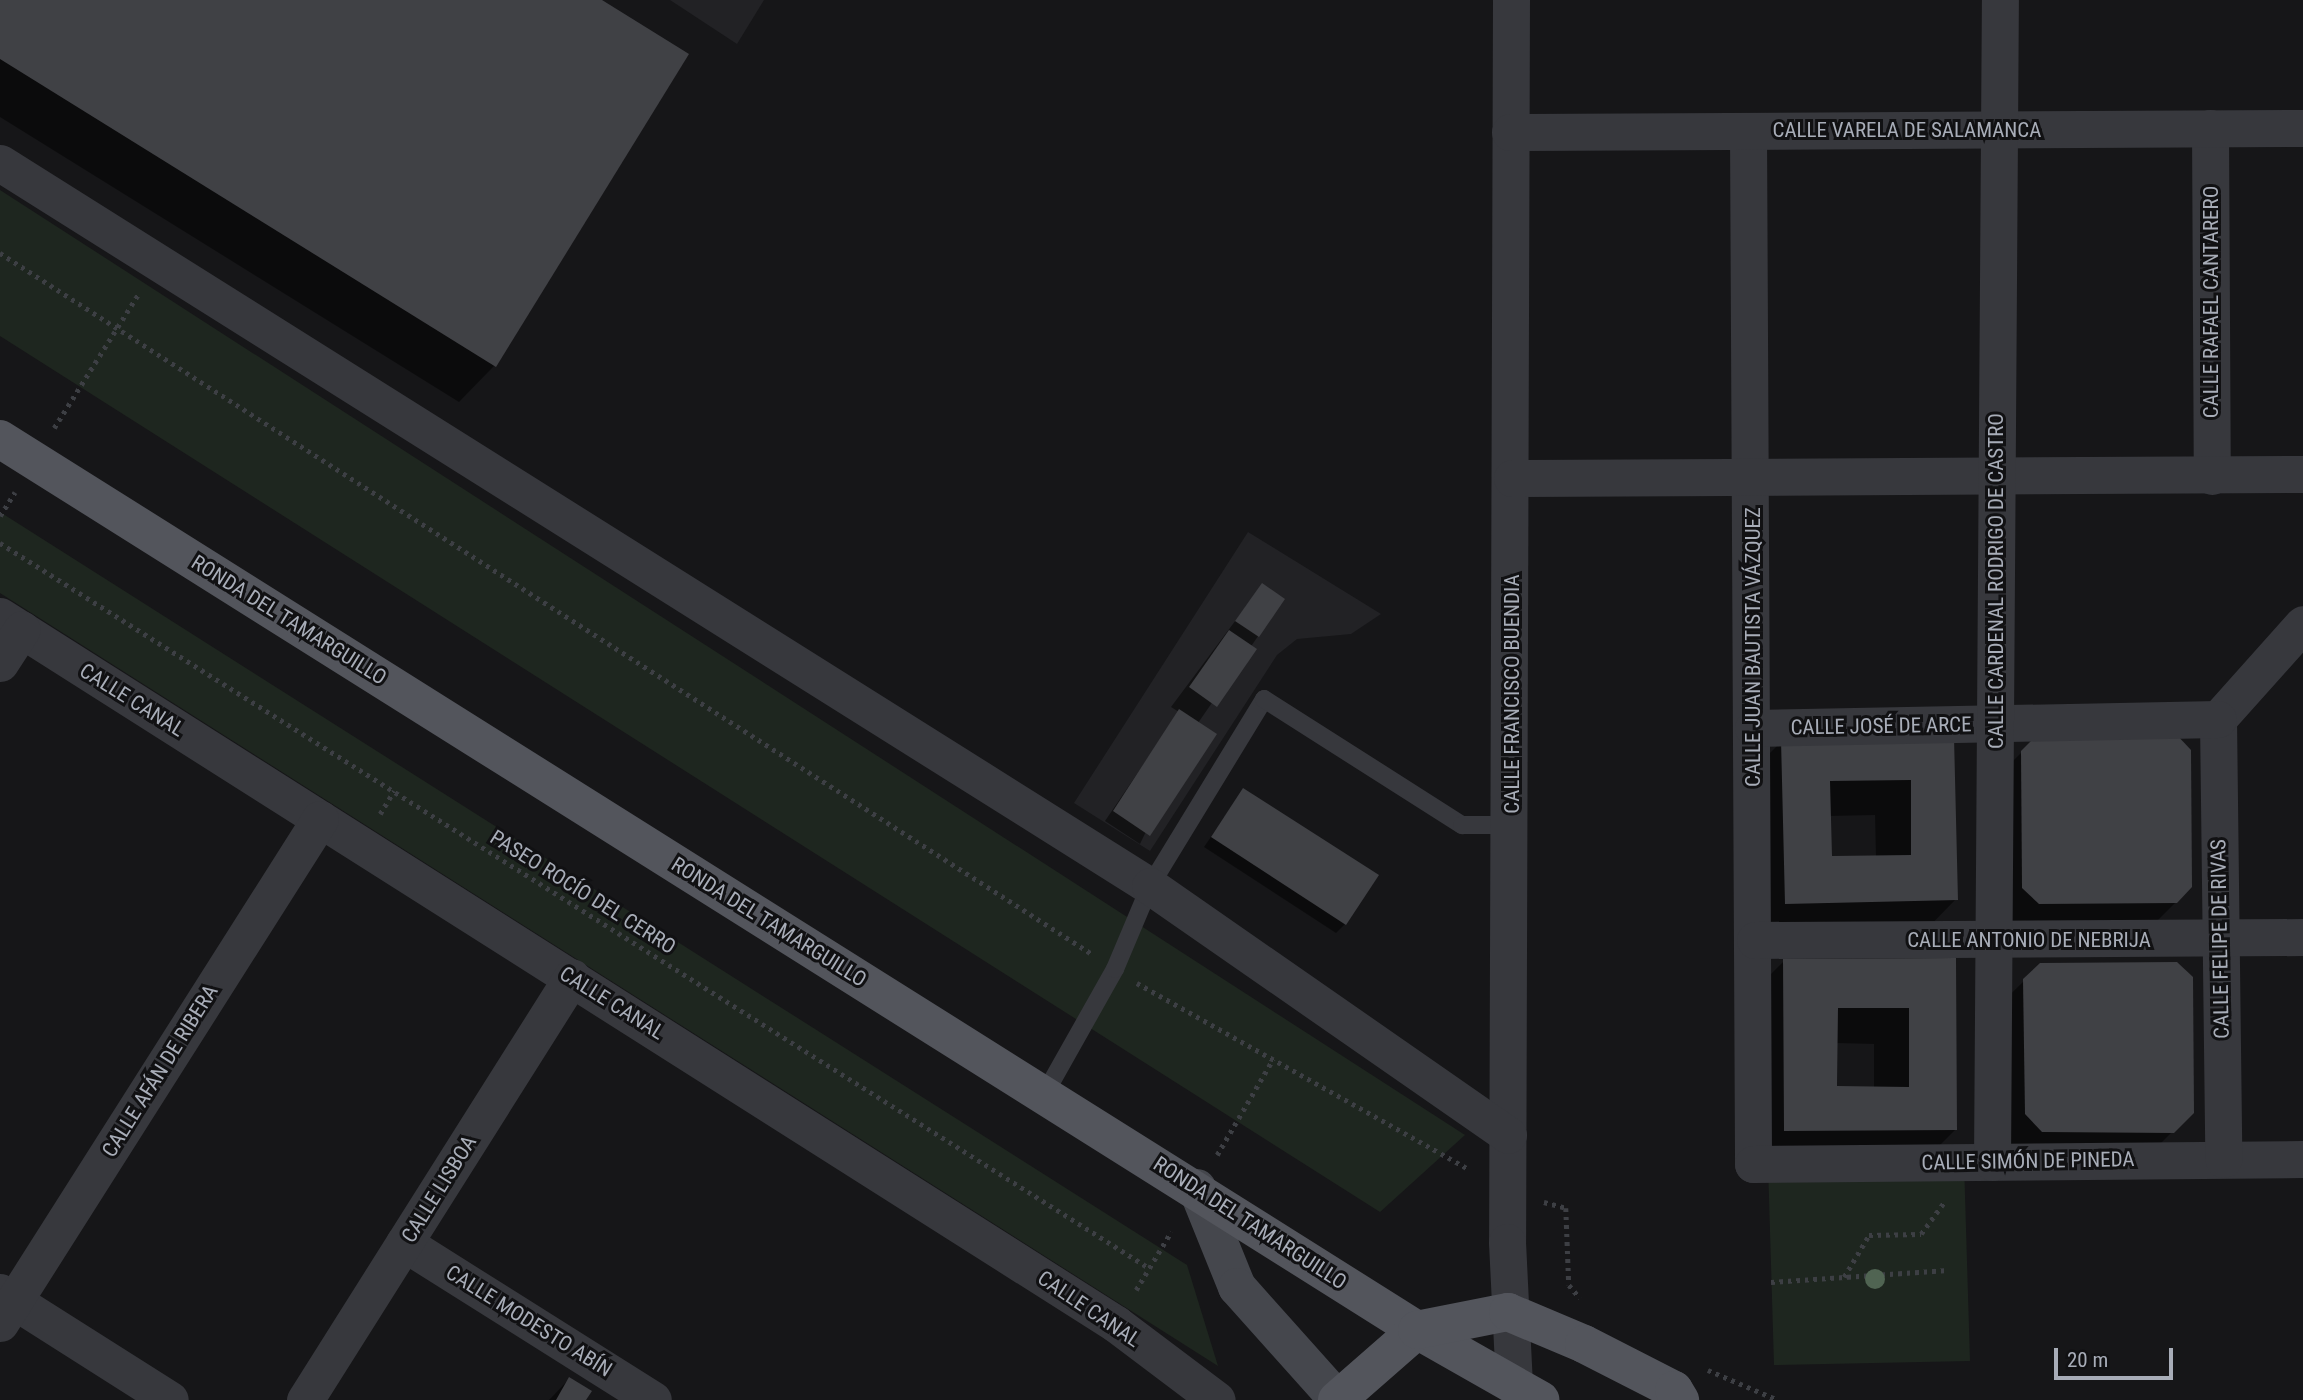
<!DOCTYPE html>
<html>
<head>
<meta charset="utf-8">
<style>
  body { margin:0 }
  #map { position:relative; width:2303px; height:1400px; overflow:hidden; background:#161618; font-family:"Roboto Condensed",sans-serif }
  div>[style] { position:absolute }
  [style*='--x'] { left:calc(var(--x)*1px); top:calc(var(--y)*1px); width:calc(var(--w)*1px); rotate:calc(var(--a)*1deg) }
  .built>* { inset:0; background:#222225 }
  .green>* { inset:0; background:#1e261f }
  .shadow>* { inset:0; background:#0007 }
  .building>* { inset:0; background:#404145 }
  .path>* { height:4.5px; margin-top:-2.25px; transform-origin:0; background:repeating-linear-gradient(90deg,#3d3f44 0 3.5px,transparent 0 8.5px) }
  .lane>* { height:18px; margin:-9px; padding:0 9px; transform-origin:9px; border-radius:9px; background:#37383d }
  .street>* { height:37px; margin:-18.5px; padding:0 18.5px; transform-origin:18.5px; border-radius:18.5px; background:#37383d }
  .secondary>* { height:38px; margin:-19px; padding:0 19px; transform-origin:19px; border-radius:19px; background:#45474d }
  .primary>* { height:38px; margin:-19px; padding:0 19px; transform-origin:19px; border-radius:19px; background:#53555c }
  .trees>* { width:20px; height:20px; margin:-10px; border-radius:50%; background:#506452 }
  span { translate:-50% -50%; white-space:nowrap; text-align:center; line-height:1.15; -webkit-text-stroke:6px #111113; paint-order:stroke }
  .street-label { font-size:21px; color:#a8adb8 }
  .scale { position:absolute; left:2054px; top:1348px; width:119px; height:32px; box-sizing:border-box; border:4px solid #a8adb8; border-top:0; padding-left:9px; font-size:21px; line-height:24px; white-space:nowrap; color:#a8adb8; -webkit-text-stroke:5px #111113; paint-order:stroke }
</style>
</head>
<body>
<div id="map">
  <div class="built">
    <i style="clip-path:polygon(670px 0,764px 0,737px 44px)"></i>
    <i style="clip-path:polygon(1248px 532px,1381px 614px,1351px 634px,1297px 639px,1277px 655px,1150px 851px,1074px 803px)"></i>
  </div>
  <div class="green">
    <i style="clip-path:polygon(0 190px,1465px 1135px,1380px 1212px,0 336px)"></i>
    <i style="clip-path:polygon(0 512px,1187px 1265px,1218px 1366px,0 593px)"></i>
    <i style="clip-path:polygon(1964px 1162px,1970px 1361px,1774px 1365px,1768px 1164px)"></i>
  </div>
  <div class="shadow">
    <i style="clip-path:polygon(0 0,599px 0,687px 55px,494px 366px,459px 402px,0 117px)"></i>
    <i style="clip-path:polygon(1262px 585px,1283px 600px,1198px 723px,1140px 844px,1105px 821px,1179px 712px,1171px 707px)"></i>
    <i style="clip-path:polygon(2037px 737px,2191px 887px,2140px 938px,2002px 939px,2001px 773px)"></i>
    <i style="clip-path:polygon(evenodd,1953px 738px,1956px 899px,1921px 935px,1749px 939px,1745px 778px,1781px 742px,1953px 738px,1875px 815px,1876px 857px,1830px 858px,1829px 816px,1875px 815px)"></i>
    <i style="clip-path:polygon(1243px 790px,1345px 924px,1336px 933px,1204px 847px)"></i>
    <i style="clip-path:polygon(evenodd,1955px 960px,1956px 1129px,1920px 1165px,1749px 1166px,1748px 997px,1784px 961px,1955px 960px,1836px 1043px,1874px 1044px,1874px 1088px,1836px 1087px,1836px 1043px)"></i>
    <i style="clip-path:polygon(2024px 981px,2192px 1112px,2136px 1168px,2006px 1167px,1987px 1017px)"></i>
    <i style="clip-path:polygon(569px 1379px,584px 1400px,549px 1400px,551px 1398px)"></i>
  </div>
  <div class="building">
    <i style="clip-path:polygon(0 0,602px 0,689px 54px,496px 367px,0 59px)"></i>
    <i style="clip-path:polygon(1262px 583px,1285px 599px,1259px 637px,1235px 621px)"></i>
    <i style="clip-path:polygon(1229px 630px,1257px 649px,1217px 707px,1189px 687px)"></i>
    <i style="clip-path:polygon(1179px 709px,1217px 734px,1150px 836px,1113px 811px)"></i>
    <i style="clip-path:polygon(2175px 733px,2191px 750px,2192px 887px,2177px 903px,2039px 904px,2022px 888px,2021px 751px,2037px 735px)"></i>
    <i style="clip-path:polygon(evenodd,1954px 737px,1958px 900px,1785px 904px,1781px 740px,1954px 737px,1911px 780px,1911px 855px,1832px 856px,1830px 781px,1911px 780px)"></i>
    <i style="clip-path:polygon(1243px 788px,1379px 875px,1346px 925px,1211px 837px)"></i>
    <i style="clip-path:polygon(evenodd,1956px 958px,1957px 1130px,1784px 1131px,1783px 959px,1956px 958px,1838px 1008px,1909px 1008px,1909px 1087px,1837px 1086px,1838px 1008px)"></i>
    <i style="clip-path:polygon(2177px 962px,2193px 977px,2194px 1113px,2174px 1133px,2042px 1132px,2025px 1114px,2023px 979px,2040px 963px)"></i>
    <i style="clip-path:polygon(569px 1377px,592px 1391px,586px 1400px,556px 1400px)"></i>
  </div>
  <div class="path">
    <i style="--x:0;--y:253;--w:1298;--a:32.7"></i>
    <i style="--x:54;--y:428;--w:160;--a:-57.8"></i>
    <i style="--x:0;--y:516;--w:28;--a:-58"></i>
    <i style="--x:0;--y:543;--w:1359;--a:32.25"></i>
    <i style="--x:380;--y:814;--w:27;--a:-59"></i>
    <i style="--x:1137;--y:983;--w:381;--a:29.3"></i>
    <i style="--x:1217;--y:1155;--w:111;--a:-59.7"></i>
    <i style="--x:1544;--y:1202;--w:23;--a:15"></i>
    <i style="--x:1566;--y:1208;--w:77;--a:87.8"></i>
    <i style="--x:1569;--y:1285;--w:17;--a:50"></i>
    <i style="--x:1844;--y:1277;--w:49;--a:-59.2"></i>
    <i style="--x:1869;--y:1235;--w:52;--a:-1.1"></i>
    <i style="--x:1921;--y:1234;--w:41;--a:-54"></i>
    <i style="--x:1771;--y:1282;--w:174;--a:-3.9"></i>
    <i style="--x:1136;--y:1290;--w:68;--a:-58.9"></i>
    <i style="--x:1708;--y:1370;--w:76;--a:23.2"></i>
  </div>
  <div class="lane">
    <i style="--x:1044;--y:1095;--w:145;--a:-60.6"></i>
    <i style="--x:1115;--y:969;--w:90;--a:-67.1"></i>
    <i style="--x:1150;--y:886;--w:219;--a:-58.6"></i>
    <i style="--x:1264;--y:699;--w:235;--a:32.5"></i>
    <i style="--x:1462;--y:825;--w:50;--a:0"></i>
  </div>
  <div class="street">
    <i style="--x:1511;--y:0;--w:1242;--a:90.18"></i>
    <i style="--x:1507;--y:1242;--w:145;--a:87.2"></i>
    <i style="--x:2210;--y:128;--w:348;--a:89.7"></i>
    <i style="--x:1748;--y:131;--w:1033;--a:89.72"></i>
    <i style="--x:1753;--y:1164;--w:550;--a:-0.52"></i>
    <i style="--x:1510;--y:132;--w:793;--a:-0.29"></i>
    <i style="--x:0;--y:163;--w:1358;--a:32.16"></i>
    <i style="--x:1150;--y:886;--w:436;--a:34.8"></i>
    <i style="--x:1512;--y:478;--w:791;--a:-0.29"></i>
    <i style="--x:0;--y:616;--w:1322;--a:32.39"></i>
    <i style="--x:1116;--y:1324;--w:126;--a:37"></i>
    <i style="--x:0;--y:663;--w:40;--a:-57.1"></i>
    <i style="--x:2218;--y:719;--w:440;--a:89.3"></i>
    <i style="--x:2218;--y:719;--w:127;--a:-48.2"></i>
    <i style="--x:1753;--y:728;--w:465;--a:-1.1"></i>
    <i style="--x:1755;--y:940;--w:548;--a:-0.31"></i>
    <i style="--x:1992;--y:1162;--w:1162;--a:-89.61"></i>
    <i style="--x:404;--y:1243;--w:294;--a:32.2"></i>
    <i style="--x:0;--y:1292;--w:201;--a:32.4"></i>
    <i style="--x:0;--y:1323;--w:597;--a:-57.59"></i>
    <i style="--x:305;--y:1400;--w:500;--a:-57.74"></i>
  </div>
  <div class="secondary">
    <i style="--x:1197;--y:1188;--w:107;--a:68"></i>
    <i style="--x:1237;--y:1287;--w:152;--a:48.2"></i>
  </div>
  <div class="primary">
    <i style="--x:0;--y:439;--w:1674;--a:32.16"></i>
    <i style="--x:1417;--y:1330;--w:142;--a:29.6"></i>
    <i style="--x:1337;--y:1400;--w:106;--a:-41.2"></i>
    <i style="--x:1417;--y:1330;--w:93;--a:-11.2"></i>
    <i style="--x:1508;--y:1312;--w:82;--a:22.8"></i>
    <i style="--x:1584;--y:1344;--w:101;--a:27.1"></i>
    <i style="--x:1674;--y:1390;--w:12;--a:59"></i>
  </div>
  <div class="trees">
    <i style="left:1875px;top:1279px"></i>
  </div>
  <div class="street-label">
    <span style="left:1907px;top:130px">CALLE VARELA DE SALAMANCA</span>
    <span style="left:2211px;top:302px;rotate:-90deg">CALLE RAFAEL CANTARERO</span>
    <span style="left:1996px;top:581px;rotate:-90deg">CALLE CARDENAL RODRIGO DE CASTRO</span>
    <span style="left:289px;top:620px;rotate:32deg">RONDA DEL TAMARGUILLO</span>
    <span style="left:1753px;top:647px;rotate:-90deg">CALLE JUAN BAUTISTA VÁZQUEZ</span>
    <span style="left:1512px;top:694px;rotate:-90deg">CALLE FRANCISCO BUENDIA</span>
    <span style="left:132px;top:700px;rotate:32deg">CALLE CANAL</span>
    <span style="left:1881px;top:726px;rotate:-1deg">CALLE JOSÉ DE ARCE</span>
    <span style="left:583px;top:892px;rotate:32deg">PASEO ROCÍO DEL CERRO</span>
    <span style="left:769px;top:922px;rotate:32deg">RONDA DEL TAMARGUILLO</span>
    <span style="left:2220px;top:939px;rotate:-91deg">CALLE FELIPE DE RIVAS</span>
    <span style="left:2029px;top:940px">CALLE ANTONIO DE NEBRIJA</span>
    <span style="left:612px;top:1003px;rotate:32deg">CALLE CANAL</span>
    <span style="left:160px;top:1071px;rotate:-58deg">CALLE AFÁN DE RIBERA</span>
    <span style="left:2028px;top:1161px;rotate:-1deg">CALLE SIMÓN DE PINEDA</span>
    <span style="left:439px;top:1189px;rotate:-58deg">CALLE LISBOA</span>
    <span style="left:1250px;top:1223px;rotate:33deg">RONDA DEL TAMARGUILLO</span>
    <span style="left:1089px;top:1309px;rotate:34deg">CALLE CANAL</span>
    <span style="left:529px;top:1321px;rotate:32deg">CALLE MODESTO ABÍN</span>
  </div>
  <div class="scale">20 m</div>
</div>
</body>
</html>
